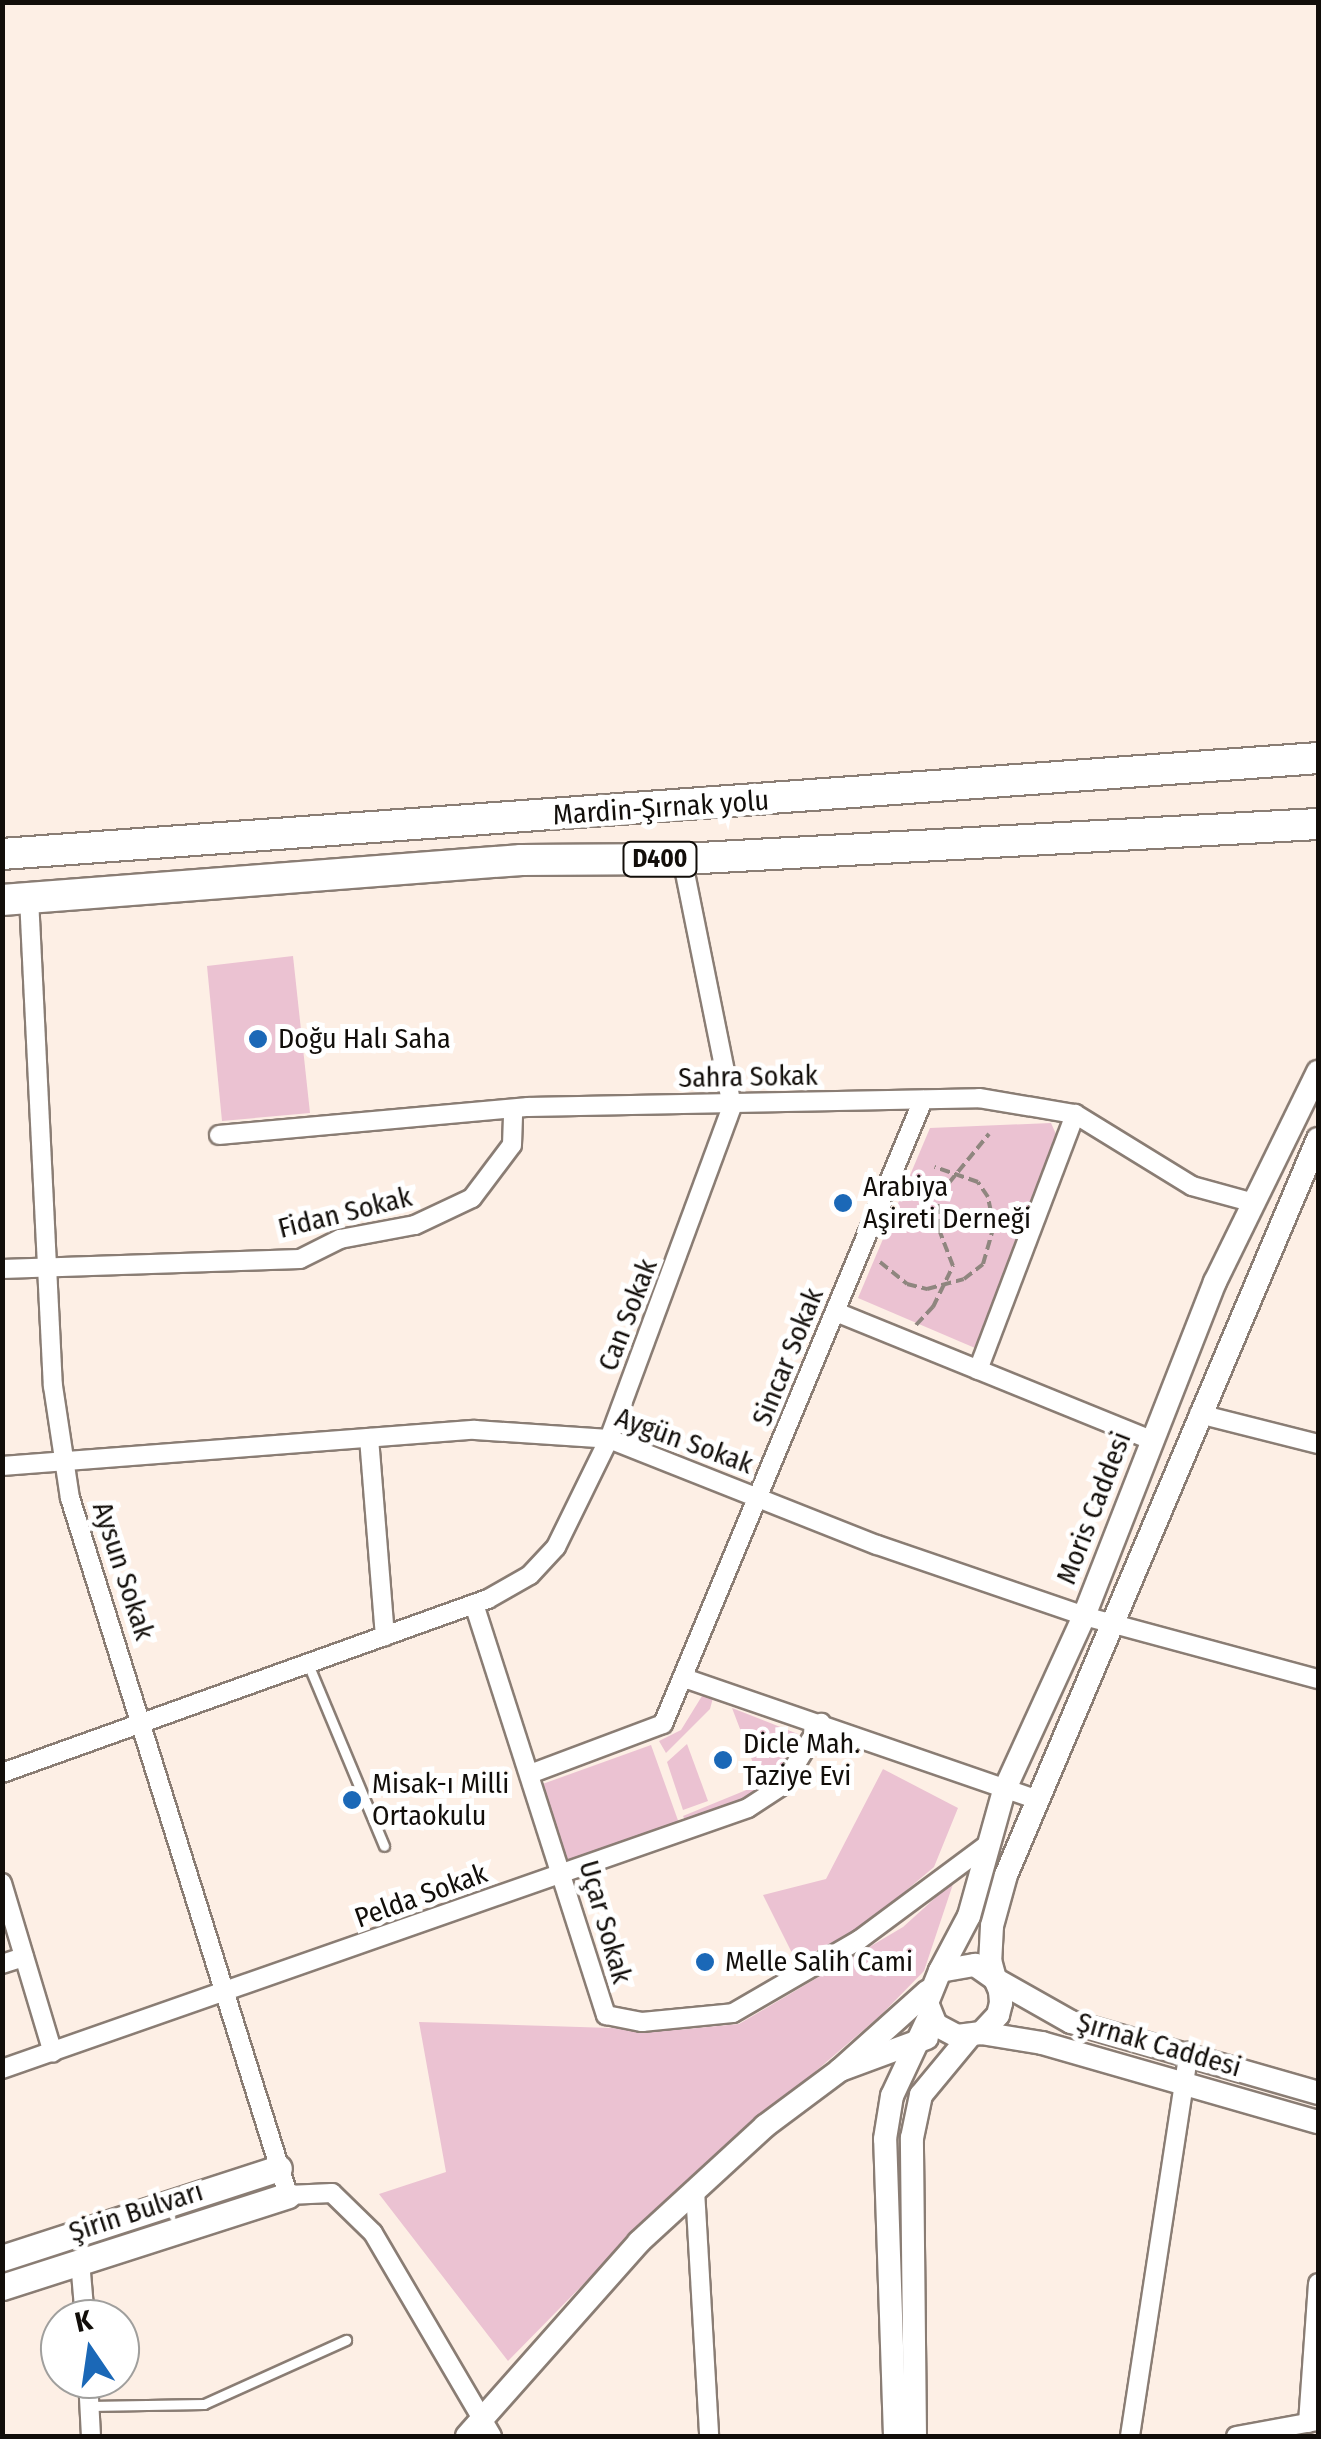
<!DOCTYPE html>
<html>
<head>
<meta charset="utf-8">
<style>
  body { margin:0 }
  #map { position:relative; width:1321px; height:2439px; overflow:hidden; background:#fdefe5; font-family:"Fira Sans Condensed",sans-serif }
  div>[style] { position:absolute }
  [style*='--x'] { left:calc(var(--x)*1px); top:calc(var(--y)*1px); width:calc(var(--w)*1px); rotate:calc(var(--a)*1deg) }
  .green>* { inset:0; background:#ebc2d2 }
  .path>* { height:4px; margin-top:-2px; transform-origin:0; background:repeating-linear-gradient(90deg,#8f867f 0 10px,transparent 0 15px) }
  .roads { filter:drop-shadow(2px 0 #8a7d74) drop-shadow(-2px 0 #8a7d74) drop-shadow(0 2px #8a7d74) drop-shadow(0 -2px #8a7d74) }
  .service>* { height:9px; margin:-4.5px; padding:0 4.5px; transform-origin:4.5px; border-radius:4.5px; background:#fff }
  .minor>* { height:18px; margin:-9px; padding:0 9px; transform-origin:9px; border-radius:9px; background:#fff }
  .tertiary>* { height:22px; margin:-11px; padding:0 11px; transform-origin:11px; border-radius:11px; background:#fff }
  .secondary>* { height:25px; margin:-12.5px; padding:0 12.5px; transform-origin:12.5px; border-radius:12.5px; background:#fff }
  .trunk>* { height:30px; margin:-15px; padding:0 15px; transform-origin:15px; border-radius:15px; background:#fff }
  .dots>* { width:28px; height:28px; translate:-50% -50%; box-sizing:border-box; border:5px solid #fff; border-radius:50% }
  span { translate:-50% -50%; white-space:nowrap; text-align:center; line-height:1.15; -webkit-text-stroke:10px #fff; paint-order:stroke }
  .shield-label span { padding:2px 8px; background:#fff; border:2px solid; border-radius:8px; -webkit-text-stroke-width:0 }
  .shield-label { font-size:25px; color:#120e0a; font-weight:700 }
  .street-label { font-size:28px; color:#120e0a }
  .poi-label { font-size:28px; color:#120e0a }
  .left { translate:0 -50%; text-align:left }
  .frame { position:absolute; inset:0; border:5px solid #120e0a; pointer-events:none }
  .north { position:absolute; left:40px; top:2299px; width:100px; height:100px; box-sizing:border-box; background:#fff; border:2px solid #a09f9d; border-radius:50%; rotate:347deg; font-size:28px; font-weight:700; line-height:40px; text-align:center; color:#120e0a }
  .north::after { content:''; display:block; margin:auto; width:35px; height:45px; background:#1b68b7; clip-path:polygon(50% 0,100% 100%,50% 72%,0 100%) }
</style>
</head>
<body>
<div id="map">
  <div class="green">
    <i style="clip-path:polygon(293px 956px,310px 1113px,222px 1121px,207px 966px)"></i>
    <i style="clip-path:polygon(1051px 1123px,1060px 1143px,975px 1348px,858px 1298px,930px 1128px)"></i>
    <i style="clip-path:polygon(702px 1696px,713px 1698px,710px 1709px,666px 1753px,659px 1741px,681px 1730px)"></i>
    <i style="clip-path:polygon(732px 1708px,798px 1734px,800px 1746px,786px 1772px,750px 1799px,687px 1824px,683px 1816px,761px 1784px)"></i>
    <i style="clip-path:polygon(687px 1744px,708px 1801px,683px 1810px,667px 1762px)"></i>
    <i style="clip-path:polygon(651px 1745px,680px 1826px,566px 1867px,537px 1786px)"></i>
    <i style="clip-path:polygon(883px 1769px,958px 1808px,934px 1867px,863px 1927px,796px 1961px,763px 1895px,826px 1879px)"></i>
    <i style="clip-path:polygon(954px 1881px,924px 1971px,881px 2015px,665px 2201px,508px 2361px,379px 2194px,446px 2172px,419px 2022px,675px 2030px,739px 2024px,903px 1927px)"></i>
  </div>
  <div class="path">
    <i style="--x:880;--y:1262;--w:35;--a:39"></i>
    <i style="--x:907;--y:1284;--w:21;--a:14"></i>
    <i style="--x:927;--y:1289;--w:38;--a:-15"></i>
    <i style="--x:964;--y:1279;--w:24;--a:-38"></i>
    <i style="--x:983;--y:1264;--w:40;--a:-74"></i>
    <i style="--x:994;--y:1226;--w:30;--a:-102"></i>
    <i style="--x:988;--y:1197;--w:18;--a:-124"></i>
    <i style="--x:978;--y:1182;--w:46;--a:-160.8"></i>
    <i style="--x:916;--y:1325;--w:25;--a:-47"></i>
    <i style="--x:933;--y:1307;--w:46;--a:-64"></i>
    <i style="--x:953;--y:1266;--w:40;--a:-111"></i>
    <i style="--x:939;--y:1229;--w:34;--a:-90"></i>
    <i style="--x:939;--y:1195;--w:79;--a:-50.7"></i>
  </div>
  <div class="roads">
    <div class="service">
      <i style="--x:308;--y:1664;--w:197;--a:67.3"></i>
      <i style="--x:90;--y:2406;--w:114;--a:-1"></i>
      <i style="--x:204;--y:2404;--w:156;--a:-24.3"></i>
    </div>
    <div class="minor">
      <i style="--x:29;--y:898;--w:489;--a:87.2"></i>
      <i style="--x:53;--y:1386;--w:113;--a:81.4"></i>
      <i style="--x:70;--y:1498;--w:730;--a:72.63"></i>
      <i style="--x:288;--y:2195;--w:44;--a:-2.6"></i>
      <i style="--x:332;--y:2193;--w:57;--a:44.3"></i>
      <i style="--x:373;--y:2233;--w:235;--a:59.6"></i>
      <i style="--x:219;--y:1135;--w:310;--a:-5.2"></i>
      <i style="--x:528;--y:1107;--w:451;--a:-1.1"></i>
      <i style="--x:979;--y:1098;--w:97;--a:9.5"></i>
      <i style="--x:1075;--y:1114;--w:137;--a:31.6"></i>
      <i style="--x:1192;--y:1186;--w:64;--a:15.3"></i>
      <i style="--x:2;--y:1269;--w:298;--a:-1.9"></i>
      <i style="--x:300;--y:1259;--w:45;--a:-26.6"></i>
      <i style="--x:340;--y:1239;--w:76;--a:-10.6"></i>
      <i style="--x:415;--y:1225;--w:63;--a:-25.3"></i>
      <i style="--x:472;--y:1198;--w:66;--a:-53"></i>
      <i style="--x:512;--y:1145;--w:36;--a:-88"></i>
      <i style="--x:836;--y:1312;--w:342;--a:22.1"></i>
      <i style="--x:978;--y:1370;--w:274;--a:-69.2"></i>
      <i style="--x:1199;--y:1414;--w:123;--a:14.1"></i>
      <i style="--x:369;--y:1438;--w:199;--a:85.4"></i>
      <i style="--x:2;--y:1466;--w:474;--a:-4.4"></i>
      <i style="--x:475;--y:1430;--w:134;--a:3.8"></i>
      <i style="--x:609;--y:1439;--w:288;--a:21.6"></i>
      <i style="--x:877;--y:1545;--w:219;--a:18.9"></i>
      <i style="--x:1084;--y:1616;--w:242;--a:15.1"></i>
      <i style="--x:474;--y:1604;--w:432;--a:72.2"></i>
      <i style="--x:606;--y:2015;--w:37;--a:11"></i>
      <i style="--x:642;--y:2022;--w:91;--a:-5.6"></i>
      <i style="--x:733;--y:2013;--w:146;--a:-30.1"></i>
      <i style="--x:859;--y:1940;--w:159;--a:-36.6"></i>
      <i style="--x:684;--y:1678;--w:374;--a:19"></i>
      <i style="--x:2;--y:1773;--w:516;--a:-19.7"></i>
      <i style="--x:488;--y:1599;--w:48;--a:-29.7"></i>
      <i style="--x:530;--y:1575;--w:38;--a:-47"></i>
      <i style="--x:556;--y:1547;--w:120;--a:-63.9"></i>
      <i style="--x:609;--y:1439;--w:355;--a:-69.7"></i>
      <i style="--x:732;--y:1106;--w:252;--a:-101.4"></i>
      <i style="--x:530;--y:1774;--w:142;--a:-20.6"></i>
      <i style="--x:663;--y:1724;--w:676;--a:-67.38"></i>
      <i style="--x:2;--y:1883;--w:177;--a:73.3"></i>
      <i style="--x:2;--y:1964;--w:23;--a:-18"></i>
      <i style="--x:2;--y:2069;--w:790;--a:-19.28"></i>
      <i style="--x:748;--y:1808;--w:42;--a:-33.3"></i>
      <i style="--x:783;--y:1785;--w:73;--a:-58.5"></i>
      <i style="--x:695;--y:2190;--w:246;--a:86.7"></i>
      <i style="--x:80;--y:2261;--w:58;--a:85.1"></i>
      <i style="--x:88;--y:2379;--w:57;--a:87"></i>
      <i style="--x:1308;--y:2423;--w:140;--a:-85.9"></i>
      <i style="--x:1130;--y:2436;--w:389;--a:-81.3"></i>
      <i style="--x:1236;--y:2436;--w:83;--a:-10.4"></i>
    </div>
    <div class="tertiary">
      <i style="--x:1318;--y:1139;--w:799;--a:112.97"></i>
      <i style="--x:1006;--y:1875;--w:53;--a:105.4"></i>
      <i style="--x:992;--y:1926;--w:34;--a:93"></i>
      <i style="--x:990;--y:1960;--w:20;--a:75"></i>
      <i style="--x:995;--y:1979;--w:13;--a:67"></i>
      <i style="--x:1000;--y:1991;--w:12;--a:85"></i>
      <i style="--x:1001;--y:2003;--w:12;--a:104"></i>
      <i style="--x:998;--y:2015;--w:25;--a:133"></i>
      <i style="--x:981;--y:2033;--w:24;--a:173"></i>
      <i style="--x:957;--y:2036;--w:24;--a:-152"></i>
      <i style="--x:936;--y:2025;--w:24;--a:-112"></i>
      <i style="--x:927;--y:2003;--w:35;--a:-68"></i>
      <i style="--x:940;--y:1971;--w:36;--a:-10"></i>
      <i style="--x:975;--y:1965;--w:24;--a:35"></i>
      <i style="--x:995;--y:1979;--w:87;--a:29.5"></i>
      <i style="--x:1071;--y:2022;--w:257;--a:16"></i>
      <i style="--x:940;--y:1971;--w:62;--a:-62.2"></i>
      <i style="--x:969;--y:1916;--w:130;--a:-74.4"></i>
      <i style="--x:1004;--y:1791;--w:192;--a:-65.4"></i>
      <i style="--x:1084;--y:1616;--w:359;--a:-68.6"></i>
      <i style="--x:1215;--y:1282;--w:234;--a:-63.9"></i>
      <i style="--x:981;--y:2033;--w:62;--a:9.3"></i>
      <i style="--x:1042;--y:2043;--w:287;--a:16"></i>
      <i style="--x:927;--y:2038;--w:93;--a:159.8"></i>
      <i style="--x:840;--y:2070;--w:118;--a:-41.9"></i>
      <i style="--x:467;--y:2436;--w:259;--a:-48.4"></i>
      <i style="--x:639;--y:2242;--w:171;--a:-42.6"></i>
      <i style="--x:765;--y:2126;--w:94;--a:-36.7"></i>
      <i style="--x:895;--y:2436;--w:297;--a:-91.9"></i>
      <i style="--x:885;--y:2139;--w:44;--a:-80.8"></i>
      <i style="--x:892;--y:2096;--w:89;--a:-64.9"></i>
      <i style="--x:915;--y:2436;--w:298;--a:-90.6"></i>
      <i style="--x:912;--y:2138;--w:44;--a:-78.2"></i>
      <i style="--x:921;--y:2095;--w:75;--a:-50.4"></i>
    </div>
    <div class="secondary">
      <i style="--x:2;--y:2258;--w:291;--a:-18"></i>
      <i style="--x:2;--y:2287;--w:300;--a:-17.8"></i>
    </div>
    <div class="trunk">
      <i style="--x:2;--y:854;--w:1319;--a:-4.17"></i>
      <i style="--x:2;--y:900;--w:521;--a:-4.41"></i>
      <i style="--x:521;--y:860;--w:161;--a:-0.4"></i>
      <i style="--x:682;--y:859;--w:637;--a:-3.15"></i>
    </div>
  </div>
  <div class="dots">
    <i style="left:258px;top:1039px;background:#1b68b7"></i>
    <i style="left:843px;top:1203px;background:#1b68b7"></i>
    <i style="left:723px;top:1760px;background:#1b68b7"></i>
    <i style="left:352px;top:1800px;background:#1b68b7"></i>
    <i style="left:705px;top:1962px;background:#1b68b7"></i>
  </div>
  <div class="shield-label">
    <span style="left:660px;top:859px">D400</span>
  </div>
  <div class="street-label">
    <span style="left:661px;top:808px;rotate:-4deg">Mardin-Şırnak yolu</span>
    <span style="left:748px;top:1077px;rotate:-1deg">Sahra Sokak</span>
    <span style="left:345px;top:1213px;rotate:-14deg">Fidan Sokak</span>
    <span style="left:628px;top:1315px;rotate:-69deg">Can Sokak</span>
    <span style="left:788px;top:1357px;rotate:-68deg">Sincar Sokak</span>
    <span style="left:684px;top:1441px;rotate:20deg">Aygün Sokak</span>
    <span style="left:1094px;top:1508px;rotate:-69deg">Moris Caddesi</span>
    <span style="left:123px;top:1571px;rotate:72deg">Aysun Sokak</span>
    <span style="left:421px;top:1896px;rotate:-20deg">Pelda Sokak</span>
    <span style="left:605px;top:1922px;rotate:74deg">Uçar Sokak</span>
    <span style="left:1159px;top:2045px;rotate:16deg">Şırnak Caddesi</span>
    <span style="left:136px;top:2212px;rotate:-18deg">Şirin Bulvarı</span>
  </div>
  <div class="poi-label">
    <span class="left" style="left:278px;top:1039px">Doğu Halı Saha</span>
    <span class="left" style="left:863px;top:1203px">Arabiya<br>Aşireti Derneği</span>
    <span class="left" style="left:743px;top:1760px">Dicle Mah.<br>Taziye Evi</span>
    <span class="left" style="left:372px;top:1800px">Misak-ı Milli<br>Ortaokulu</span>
    <span class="left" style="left:725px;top:1962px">Melle Salih Cami</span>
  </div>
  <div class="frame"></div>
  <div class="north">K</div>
</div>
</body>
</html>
